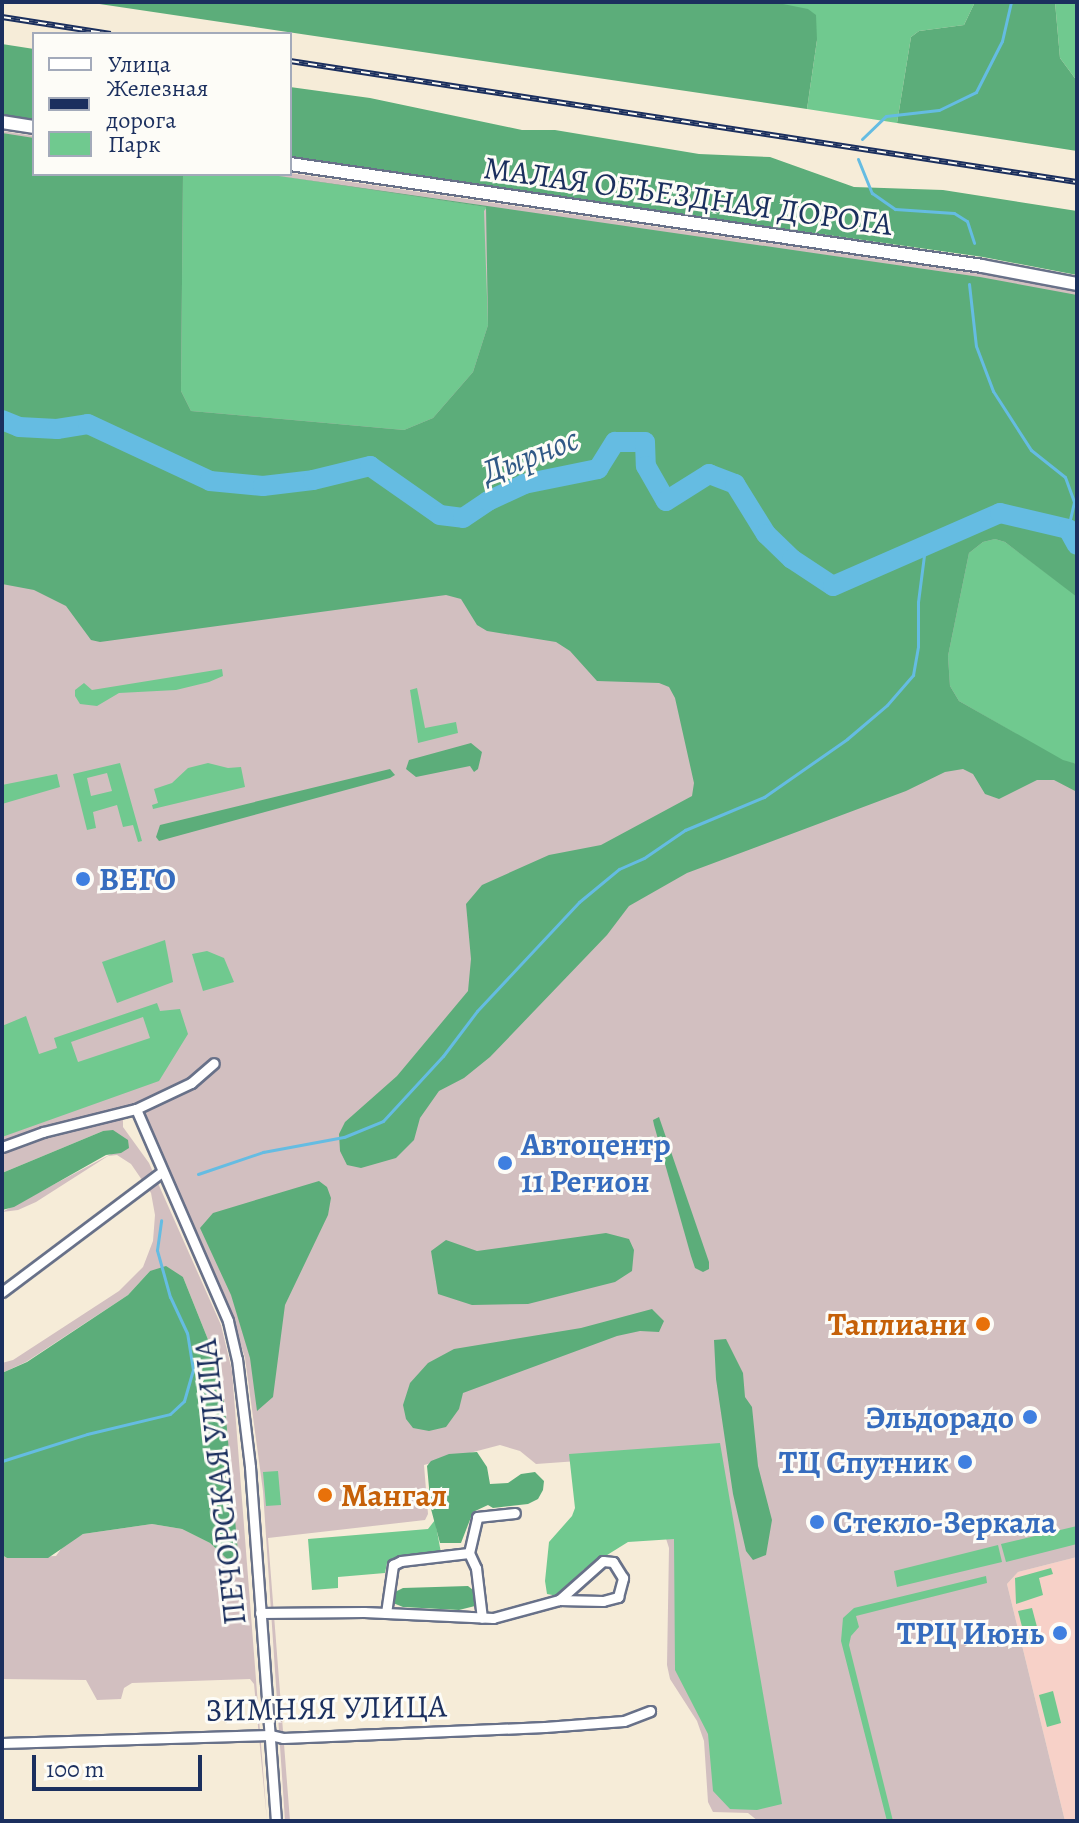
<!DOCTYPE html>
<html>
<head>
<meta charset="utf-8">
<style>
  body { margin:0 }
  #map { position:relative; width:1079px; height:1823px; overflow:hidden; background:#f6ecd8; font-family:Alegreya,serif }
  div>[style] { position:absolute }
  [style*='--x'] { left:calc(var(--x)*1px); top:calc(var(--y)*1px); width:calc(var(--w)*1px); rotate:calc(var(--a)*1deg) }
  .built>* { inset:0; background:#f7d1c8 }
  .industrial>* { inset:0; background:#d2bfc0 }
  .green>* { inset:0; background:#70c98f }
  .forest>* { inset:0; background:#5cad7a }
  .stream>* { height:3px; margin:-1.5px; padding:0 1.5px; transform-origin:1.5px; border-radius:1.5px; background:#65bce2 }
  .river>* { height:20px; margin:-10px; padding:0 10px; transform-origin:10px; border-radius:10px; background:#65bce2 }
  .roads { filter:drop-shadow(2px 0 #687189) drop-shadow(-2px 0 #687189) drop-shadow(0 2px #687189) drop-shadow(0 -2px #687189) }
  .street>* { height:9px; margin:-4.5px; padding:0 4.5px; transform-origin:4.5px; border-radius:4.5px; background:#fff }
  .secondary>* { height:12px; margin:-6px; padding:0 6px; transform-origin:6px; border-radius:6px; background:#fff }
  .rail>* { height:6px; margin-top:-3px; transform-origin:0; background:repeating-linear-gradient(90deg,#fdfcf7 0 9px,#1b2f5e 0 18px); box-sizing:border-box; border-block:2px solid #1b2f5e }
  .dots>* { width:22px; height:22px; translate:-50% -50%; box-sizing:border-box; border:4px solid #fdfcf7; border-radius:50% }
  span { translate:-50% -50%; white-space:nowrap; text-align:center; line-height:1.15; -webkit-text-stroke:6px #fdfcf7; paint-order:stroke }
  .street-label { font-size:32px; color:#1b2f5e }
  .shop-label { font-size:32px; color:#366cbe; font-weight:700 }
  .left { translate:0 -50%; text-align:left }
  .right { translate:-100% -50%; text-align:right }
  .food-label { font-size:32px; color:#c56008; font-weight:700 }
  .water-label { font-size:34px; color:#315986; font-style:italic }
  .frame { position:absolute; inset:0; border:4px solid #1b2f5e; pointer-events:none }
  .legend { position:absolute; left:32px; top:32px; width:260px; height:144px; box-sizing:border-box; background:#fdfcf7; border:2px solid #a3aaba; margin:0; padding:10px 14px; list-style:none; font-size:24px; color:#1b2f5e }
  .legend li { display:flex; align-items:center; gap:16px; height:40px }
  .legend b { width:40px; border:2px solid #a3aaba }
  .scale { position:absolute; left:32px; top:1755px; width:170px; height:36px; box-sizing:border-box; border:4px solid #1b2f5e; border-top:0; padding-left:10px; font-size:24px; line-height:28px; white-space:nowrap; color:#1b2f5e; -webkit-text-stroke:6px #fdfcf7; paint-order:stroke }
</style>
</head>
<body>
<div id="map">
  <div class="built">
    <i style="clip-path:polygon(1077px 1557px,1077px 1821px,1065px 1821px,1007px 1584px,1018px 1572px)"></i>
  </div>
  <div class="industrial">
    <i style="clip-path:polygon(2px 131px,34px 136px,34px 174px,290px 173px,980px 274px,1077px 292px,1077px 1557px,1018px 1572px,1007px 1584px,1065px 1821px,758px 1821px,748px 1813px,713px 1812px,708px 1802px,704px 1741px,697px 1721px,670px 1679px,667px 1665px,669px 1548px,662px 1526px,578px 1461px,536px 1464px,520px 1451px,500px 1445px,424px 1465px,428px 1514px,425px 1520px,268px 1538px,290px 1821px,285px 1821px,263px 1491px,245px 1358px,233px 1319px,201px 1241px,157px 1144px,136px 1114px,126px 1113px,123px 1117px,123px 1127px,149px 1163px,221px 1325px,232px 1371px,267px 1821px,254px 1684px,250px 1679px,132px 1683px,124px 1688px,121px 1699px,97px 1700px,86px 1680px,2px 1679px,2px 1555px,7px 1558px,56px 1556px,63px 1546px,83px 1534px,152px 1524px,182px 1529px,210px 1543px,227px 1559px,225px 1407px,215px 1357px,183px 1277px,150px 1271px,128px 1295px,26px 1362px,2px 1373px,2px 1363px,13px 1360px,119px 1291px,143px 1267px,153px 1241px,155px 1215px,151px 1193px,131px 1164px,117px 1155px,108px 1156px,36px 1202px,18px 1210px,2px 1212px,113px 1153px,103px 1131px,2px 1173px)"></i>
  </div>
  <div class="green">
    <i style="clip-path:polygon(773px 2px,975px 2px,964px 25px,919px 31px,911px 37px,897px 123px,807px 109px,817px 40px)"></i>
    <i style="clip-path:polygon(1055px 2px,1077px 2px,1077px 81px,1060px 58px)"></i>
    <i style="clip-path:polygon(183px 174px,265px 174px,487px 207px,484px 211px,488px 325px,473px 372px,433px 418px,404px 430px,191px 411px,181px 391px)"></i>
    <i style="clip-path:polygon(995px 539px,1005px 542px,1077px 596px,1077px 764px,1063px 761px,959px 701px,950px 686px,948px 656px,969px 553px,983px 542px)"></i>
    <i style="clip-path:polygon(222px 669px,223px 676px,209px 682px,176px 690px,119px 693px,97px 706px,80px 704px,75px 696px,75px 690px,84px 683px,92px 690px)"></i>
    <i style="clip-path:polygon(417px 688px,425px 728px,456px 722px,458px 733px,418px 743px,410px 690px)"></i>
    <i style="clip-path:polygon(evenodd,120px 763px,142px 841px,138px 842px,133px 825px,123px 827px,117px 805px,93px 812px,96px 828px,87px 830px,73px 774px,120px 763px,107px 773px,112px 791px,91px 796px,87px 778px,107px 773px)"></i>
    <i style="clip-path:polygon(208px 763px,228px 768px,241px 767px,245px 787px,153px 809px,152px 805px,158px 803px,154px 789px,172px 783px,188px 768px)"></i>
    <i style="clip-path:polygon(57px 774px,60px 787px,2px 804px,2px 785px)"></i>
    <i style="clip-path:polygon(165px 940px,173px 982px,117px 1003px,102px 962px)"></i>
    <i style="clip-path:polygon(207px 951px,224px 958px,234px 982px,203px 991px,192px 954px)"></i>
    <i style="clip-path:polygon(evenodd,157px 1003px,160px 1011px,180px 1009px,188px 1034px,159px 1081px,2px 1137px,2px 1026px,26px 1016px,39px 1054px,57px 1048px,54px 1038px,157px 1003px,143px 1017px,150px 1038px,78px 1062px,71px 1042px,143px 1017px)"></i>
    <i style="clip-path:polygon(720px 1443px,782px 1804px,757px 1810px,730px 1809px,713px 1791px,708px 1734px,675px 1670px,674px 1539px,628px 1542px,583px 1570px,558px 1596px,547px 1594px,545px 1581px,549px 1542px,572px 1516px,575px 1508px,569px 1454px)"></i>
    <i style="clip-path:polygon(278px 1471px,281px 1505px,266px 1506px,263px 1472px)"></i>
    <i style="clip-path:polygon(435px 1520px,441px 1553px,396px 1558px,387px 1563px,385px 1573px,338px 1577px,338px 1588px,312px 1590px,308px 1539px,428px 1529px)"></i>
    <i style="clip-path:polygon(1077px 1526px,1077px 1544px,1006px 1562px,1001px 1544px)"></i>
    <i style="clip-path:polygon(998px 1545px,1002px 1562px,897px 1587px,894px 1571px)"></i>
    <i style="clip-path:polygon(1051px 1568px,1053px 1574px,1039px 1578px,1043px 1595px,1016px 1604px,1015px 1578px)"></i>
    <i style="clip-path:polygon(986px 1576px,987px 1583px,856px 1616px,859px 1627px,851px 1636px,849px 1645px,893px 1821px,887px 1821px,841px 1641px,843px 1618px,854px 1608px)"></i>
    <i style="clip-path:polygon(1032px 1608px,1041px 1642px,1027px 1646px,1018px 1611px)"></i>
    <i style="clip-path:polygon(1053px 1691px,1061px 1723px,1047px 1727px,1039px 1695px)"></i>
  </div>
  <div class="forest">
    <i style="clip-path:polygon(86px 2px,773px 2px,808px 9px,816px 15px,817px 40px,807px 109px)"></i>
    <i style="clip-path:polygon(975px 2px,1055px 2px,1060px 58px,1077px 81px,1077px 151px,897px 123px,911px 37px,919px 31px,964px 25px)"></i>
    <i style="clip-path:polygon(2px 44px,34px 49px,34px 121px,2px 116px)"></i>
    <i style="clip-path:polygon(290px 87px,370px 98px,522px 130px,555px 130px,699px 154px,770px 157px,854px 187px,943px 190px,1077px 211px,1077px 275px,983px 257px,290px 159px)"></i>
    <i style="clip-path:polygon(2px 133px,34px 138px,34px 174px,183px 174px,181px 391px,191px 411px,404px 430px,433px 418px,473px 372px,488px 325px,486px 207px,265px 174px,980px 277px,1077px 295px,1077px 597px,1005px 542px,995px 539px,983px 542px,969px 553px,948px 656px,950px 686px,959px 701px,1063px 760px,1077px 764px,1077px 792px,1054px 780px,1037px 780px,999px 799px,985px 794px,973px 774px,963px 769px,945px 772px,906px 791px,687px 873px,629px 906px,607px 935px,490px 1057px,464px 1078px,439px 1091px,420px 1118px,414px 1140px,396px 1158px,361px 1168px,347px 1165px,340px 1151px,339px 1134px,345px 1122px,397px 1076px,468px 991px,471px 959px,466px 904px,482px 885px,549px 855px,601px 845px,692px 796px,694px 783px,675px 698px,669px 687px,659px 683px,597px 681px,570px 651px,556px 642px,487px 631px,477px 625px,461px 599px,446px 595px,100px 642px,91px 640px,66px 606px,34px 590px,2px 584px)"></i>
    <i style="clip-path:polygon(471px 743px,482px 752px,478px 769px,474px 772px,470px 766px,416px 777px,406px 769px,409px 760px)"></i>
    <i style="clip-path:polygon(390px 769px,395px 775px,390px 778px,159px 841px,156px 837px,160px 825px)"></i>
    <i style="clip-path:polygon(659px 1117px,709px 1262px,709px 1269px,703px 1272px,695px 1268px,691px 1256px,654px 1125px,653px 1120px)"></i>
    <i style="clip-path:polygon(113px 1130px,128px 1140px,129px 1148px,121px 1153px,106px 1155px,14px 1207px,2px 1210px,2px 1173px,103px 1131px)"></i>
    <i style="clip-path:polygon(319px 1181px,327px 1187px,331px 1198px,328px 1215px,285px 1305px,273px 1397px,257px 1411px,250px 1358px,231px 1295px,200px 1228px,213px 1213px)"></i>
    <i style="clip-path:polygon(606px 1233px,629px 1239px,634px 1250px,632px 1271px,615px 1282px,528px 1304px,472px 1305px,438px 1294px,431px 1251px,446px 1240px,477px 1251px)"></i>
    <i style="clip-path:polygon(166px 1266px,183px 1277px,215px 1357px,225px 1407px,238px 1553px,233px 1559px,227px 1559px,210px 1543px,182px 1529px,152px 1524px,83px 1534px,48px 1558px,7px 1558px,2px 1555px,2px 1373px,27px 1362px,128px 1295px,150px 1271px)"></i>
    <i style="clip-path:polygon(652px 1309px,664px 1321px,659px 1332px,640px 1331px,617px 1336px,463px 1393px,459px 1409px,446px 1427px,429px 1431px,413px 1428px,406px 1419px,403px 1405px,410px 1383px,428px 1363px,454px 1349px,581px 1328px)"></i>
    <i style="clip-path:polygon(726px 1339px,743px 1373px,745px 1397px,752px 1407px,758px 1466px,772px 1520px,766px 1555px,753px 1560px,746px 1551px,733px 1494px,716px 1379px,714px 1340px)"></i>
    <i style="clip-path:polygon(477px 1452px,487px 1467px,490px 1484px,508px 1483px,521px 1474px,535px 1472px,544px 1481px,543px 1490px,538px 1499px,528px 1504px,493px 1508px,488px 1505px,473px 1512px,461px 1543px,440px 1543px,431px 1509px,427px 1466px,431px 1461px,449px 1454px)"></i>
    <i style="clip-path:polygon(468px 1586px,473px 1590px,475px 1606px,459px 1610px,403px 1607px,393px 1603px,395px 1592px,403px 1588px)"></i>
  </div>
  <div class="stream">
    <i style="--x:862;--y:139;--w:33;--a:-44"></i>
    <i style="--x:886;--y:116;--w:53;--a:-6.5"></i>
    <i style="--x:939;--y:110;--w:41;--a:-25.9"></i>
    <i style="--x:976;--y:92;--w:57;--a:-63"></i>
    <i style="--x:1002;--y:41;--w:40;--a:-77"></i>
    <i style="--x:858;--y:159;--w:37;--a:68"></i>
    <i style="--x:872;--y:193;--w:28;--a:35"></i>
    <i style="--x:895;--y:209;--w:59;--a:3.9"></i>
    <i style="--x:954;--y:213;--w:15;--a:32"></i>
    <i style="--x:967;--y:221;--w:23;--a:72"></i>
    <i style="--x:969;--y:284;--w:62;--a:83.6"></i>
    <i style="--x:976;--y:346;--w:48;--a:69.3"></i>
    <i style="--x:993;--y:391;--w:70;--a:57.2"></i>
    <i style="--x:1031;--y:450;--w:43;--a:38.5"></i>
    <i style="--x:1065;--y:477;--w:27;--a:70"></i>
    <i style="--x:1074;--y:502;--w:28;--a:103"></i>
    <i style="--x:198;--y:1174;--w:69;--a:-18.7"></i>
    <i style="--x:263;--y:1152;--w:82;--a:-10.5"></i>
    <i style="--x:344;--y:1137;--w:42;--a:-22.3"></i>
    <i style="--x:383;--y:1121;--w:88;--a:-47.3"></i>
    <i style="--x:443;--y:1056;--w:56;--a:-52.9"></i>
    <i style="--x:477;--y:1011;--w:149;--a:-46.9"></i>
    <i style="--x:579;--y:902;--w:52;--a:-39.5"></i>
    <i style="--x:619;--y:869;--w:27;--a:-24"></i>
    <i style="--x:644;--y:858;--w:50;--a:-34.3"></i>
    <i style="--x:685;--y:830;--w:86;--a:-22.7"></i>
    <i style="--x:764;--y:797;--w:101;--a:-34.9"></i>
    <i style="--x:847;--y:739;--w:52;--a:-40.4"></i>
    <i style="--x:887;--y:705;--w:40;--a:-49"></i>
    <i style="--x:913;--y:675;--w:29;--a:-80"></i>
    <i style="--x:918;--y:646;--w:44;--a:-90"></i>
    <i style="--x:918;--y:602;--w:55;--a:-82.7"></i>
    <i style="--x:2;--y:1461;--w:89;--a:-17.6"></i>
    <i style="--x:87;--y:1434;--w:85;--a:-13.5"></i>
    <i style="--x:170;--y:1414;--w:19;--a:-43"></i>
    <i style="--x:184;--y:1401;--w:32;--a:-74"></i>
    <i style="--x:193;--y:1370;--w:37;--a:-99"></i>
    <i style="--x:187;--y:1333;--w:40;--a:-115"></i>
    <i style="--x:170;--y:1297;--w:49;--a:-105.5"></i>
    <i style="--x:157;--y:1250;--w:30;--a:-82"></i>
  </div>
  <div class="river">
    <i style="--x:2;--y:420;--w:18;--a:22"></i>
    <i style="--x:19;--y:427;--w:38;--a:3"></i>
    <i style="--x:57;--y:429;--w:31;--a:-9"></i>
    <i style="--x:88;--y:424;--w:135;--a:25"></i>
    <i style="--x:210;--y:481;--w:53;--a:5.4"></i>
    <i style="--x:263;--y:486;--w:50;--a:-6.8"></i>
    <i style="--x:313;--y:480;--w:59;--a:-13.8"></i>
    <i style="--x:370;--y:466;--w:85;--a:35"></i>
    <i style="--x:440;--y:515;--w:23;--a:7"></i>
    <i style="--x:463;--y:518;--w:30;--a:-34"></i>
    <i style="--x:488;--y:501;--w:40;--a:-25"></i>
    <i style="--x:524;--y:484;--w:76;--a:-11.5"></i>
    <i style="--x:598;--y:469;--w:32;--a:-58"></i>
    <i style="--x:615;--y:442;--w:30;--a:0"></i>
    <i style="--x:645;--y:442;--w:24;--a:88"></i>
    <i style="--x:646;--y:466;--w:40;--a:60.3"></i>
    <i style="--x:666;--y:501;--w:51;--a:-32.1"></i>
    <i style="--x:709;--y:474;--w:28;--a:21"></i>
    <i style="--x:735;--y:484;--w:59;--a:58.2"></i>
    <i style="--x:766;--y:534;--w:36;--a:44"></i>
    <i style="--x:792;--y:559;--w:49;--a:33.4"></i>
    <i style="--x:833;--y:586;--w:182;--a:-23.6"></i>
    <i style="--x:1000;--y:513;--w:70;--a:13.2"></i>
    <i style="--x:1068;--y:529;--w:18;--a:61"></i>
  </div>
  <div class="roads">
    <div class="street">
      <i style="--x:136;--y:1109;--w:61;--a:-25.3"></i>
      <i style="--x:191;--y:1083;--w:30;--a:-41"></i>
      <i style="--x:2;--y:1147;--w:44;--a:-20.1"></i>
      <i style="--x:43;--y:1132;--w:96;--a:-13.9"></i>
      <i style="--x:136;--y:1109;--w:231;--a:66.5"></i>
      <i style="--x:228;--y:1321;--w:39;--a:77"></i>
      <i style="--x:237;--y:1359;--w:109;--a:83.1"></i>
      <i style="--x:250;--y:1467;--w:355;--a:85.8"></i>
      <i style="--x:2;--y:1292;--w:200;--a:-36.9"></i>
      <i style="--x:469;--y:1553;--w:37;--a:-77"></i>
      <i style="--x:477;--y:1517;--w:38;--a:-6"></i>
      <i style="--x:260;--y:1613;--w:104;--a:-0.6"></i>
      <i style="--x:364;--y:1612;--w:129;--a:2.7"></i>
      <i style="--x:493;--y:1618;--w:68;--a:-15.3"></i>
      <i style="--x:559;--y:1600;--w:44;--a:1.3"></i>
      <i style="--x:603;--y:1601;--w:16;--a:-15"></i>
      <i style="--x:618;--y:1597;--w:20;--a:-75"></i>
      <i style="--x:623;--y:1578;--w:19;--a:-122"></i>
      <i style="--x:613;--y:1562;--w:10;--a:-174"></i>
      <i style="--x:603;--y:1561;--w:59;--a:138.4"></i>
      <i style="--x:386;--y:1613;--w:49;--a:-81.7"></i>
      <i style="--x:393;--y:1565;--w:9;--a:-27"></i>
      <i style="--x:401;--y:1561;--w:68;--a:-6.7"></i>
      <i style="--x:469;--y:1553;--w:17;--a:65"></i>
      <i style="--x:476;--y:1568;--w:50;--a:83.2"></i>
      <i style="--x:2;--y:1743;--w:268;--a:-1.7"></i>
      <i style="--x:270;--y:1735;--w:13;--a:13"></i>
      <i style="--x:283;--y:1738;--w:262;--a:-2.4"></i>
      <i style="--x:545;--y:1727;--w:79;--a:-4.3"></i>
      <i style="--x:624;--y:1721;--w:28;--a:-21"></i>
    </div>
    <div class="secondary">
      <i style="--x:2;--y:122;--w:32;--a:9"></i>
      <i style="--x:290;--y:164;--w:699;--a:8.38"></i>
      <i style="--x:982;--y:266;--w:97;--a:10.7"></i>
    </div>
  </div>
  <div class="rail">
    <i style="--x:2;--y:17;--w:110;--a:8.9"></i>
    <i style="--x:290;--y:61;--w:796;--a:8.74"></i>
  </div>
  <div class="dots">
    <i style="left:83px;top:879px;background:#3f7fe0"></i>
    <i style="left:505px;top:1163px;background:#3f7fe0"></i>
    <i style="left:983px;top:1324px;background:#e8710a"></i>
    <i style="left:1030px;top:1417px;background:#3f7fe0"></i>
    <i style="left:965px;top:1462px;background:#3f7fe0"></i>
    <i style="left:325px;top:1495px;background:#e8710a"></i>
    <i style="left:817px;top:1522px;background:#3f7fe0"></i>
    <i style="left:1060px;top:1633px;background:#3f7fe0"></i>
  </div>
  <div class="street-label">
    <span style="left:688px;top:196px;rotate:8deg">МАЛАЯ ОБЪЕЗДНАЯ ДОРОГА</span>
    <span style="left:220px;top:1482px;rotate:-96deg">ПЕЧОРСКАЯ УЛИЦА</span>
    <span style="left:326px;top:1708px;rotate:-1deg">ЗИМНЯЯ УЛИЦА</span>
  </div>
  <div class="shop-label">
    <span class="left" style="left:99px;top:879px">ВЕГО</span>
    <span class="left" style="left:521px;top:1163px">Автоцентр<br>11 Регион</span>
    <span class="right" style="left:1014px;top:1417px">Эльдорадо</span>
    <span class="right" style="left:949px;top:1462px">ТЦ Спутник</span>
    <span class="left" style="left:833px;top:1522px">Стекло-Зеркала</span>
    <span class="right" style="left:1044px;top:1633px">ТРЦ Июнь</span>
  </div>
  <div class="food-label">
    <span class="right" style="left:967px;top:1324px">Таплиани</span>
    <span class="left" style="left:341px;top:1495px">Мангал</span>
  </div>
  <div class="water-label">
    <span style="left:530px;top:455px;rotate:-21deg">Дырнос</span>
  </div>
  <div class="frame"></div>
  <ul class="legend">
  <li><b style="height:10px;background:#fff"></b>Улица</li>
  <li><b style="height:10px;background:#1b2f5e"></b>Железная дорога</li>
  <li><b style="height:22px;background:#70c98f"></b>Парк</li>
  </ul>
  <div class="scale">100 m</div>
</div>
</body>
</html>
